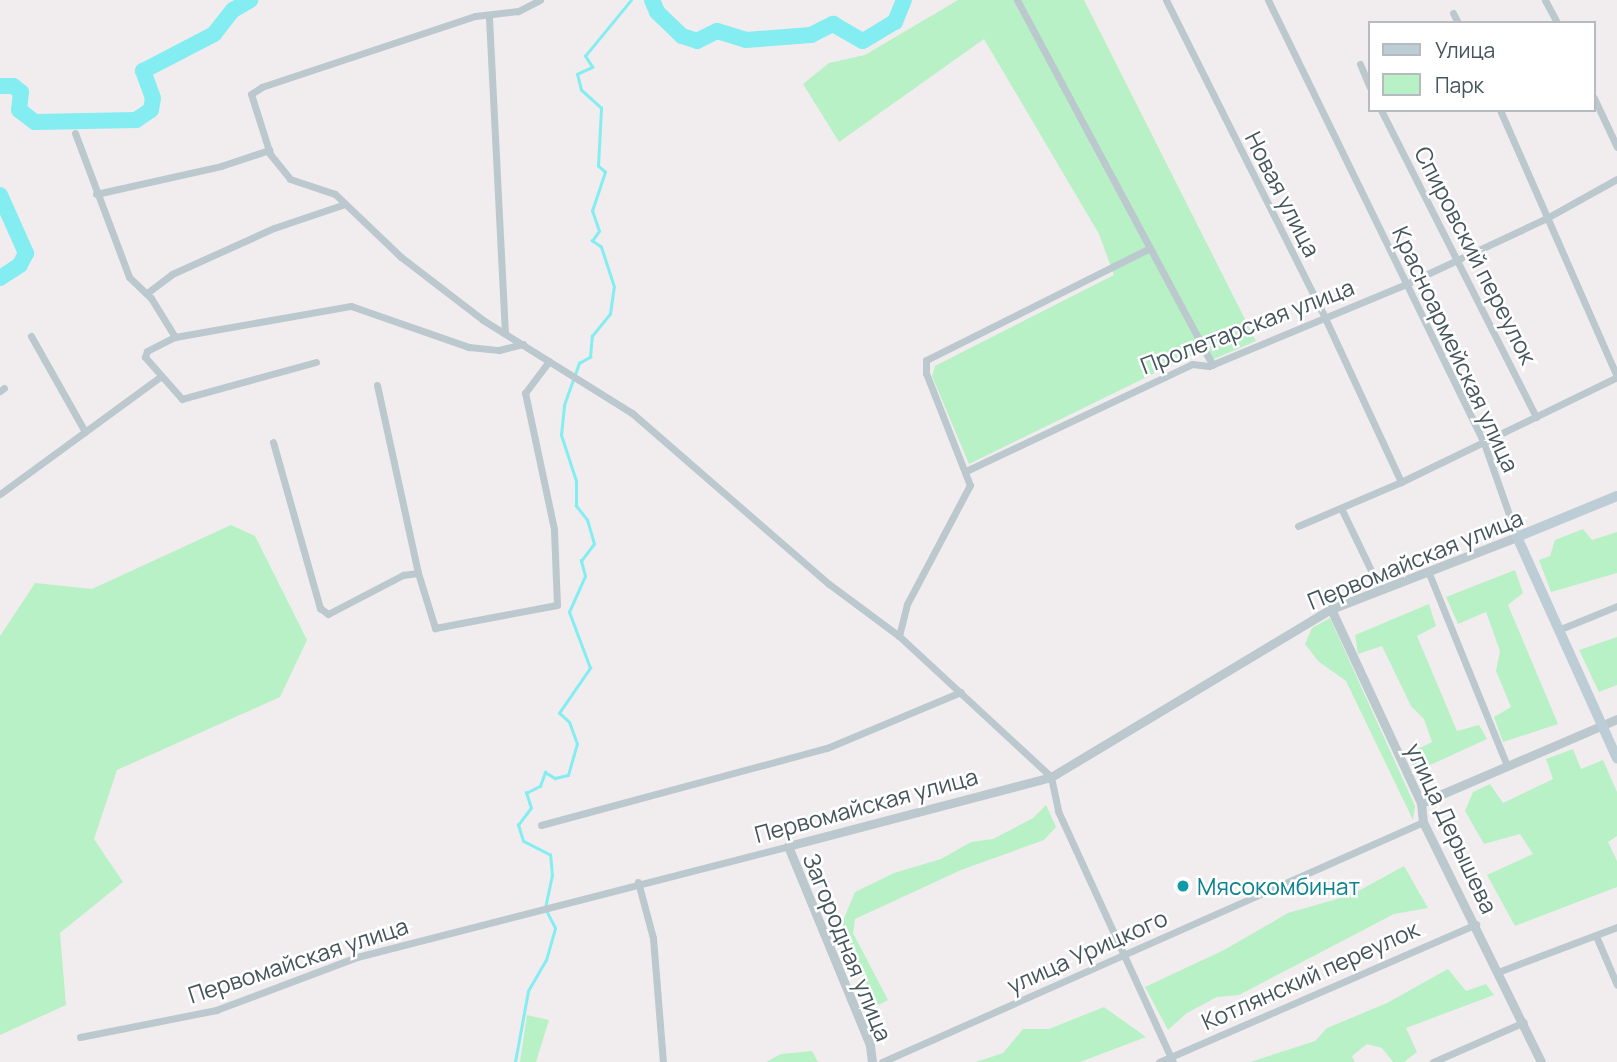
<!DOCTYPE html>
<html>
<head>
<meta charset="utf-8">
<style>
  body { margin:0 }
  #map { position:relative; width:1617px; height:1062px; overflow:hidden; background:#f1edee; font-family:Manrope,sans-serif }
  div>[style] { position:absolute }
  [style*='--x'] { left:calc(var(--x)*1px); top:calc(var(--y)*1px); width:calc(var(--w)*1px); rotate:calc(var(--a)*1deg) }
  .green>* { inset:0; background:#b8f1c5 }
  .stream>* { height:2.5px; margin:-1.25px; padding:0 1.25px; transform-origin:1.25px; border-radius:1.25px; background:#83edf1 }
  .river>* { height:16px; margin:-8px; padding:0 8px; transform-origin:8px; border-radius:8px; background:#83edf1 }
  .minor>* { height:7px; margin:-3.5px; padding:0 3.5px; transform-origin:3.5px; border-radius:3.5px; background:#bbc8ce }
  .tertiary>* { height:9px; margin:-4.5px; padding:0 4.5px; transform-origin:4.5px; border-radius:4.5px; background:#bbc8ce }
  .secondary>* { height:10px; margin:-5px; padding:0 5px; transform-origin:5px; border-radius:5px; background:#bdcdd6 }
  .dots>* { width:19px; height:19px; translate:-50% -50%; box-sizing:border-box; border:4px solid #fff; border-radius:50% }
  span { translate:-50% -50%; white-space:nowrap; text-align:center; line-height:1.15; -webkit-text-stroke:5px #fff; paint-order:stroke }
  .street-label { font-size:23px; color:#45555c }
  .culture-label { font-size:23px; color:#0d838f }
  .left { translate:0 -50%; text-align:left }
  .legend { position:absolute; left:1368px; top:21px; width:228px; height:91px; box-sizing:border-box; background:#fff; border:2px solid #b5bbbe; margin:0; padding:9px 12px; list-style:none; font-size:21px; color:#45555c }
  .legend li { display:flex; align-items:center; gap:14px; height:35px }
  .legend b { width:35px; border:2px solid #b5bbbe }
</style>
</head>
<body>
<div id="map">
  <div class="green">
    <i style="clip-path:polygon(958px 0,1084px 0,1256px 341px,1207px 362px,1200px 351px,969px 464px,932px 376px,935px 366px,1114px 275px,1099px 234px,984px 39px,839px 142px,803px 84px,829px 63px,865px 55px)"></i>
    <i style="clip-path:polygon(231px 525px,255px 536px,307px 640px,280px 697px,117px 770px,94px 839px,123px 882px,60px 933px,66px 1005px,0 1035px,0 636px,35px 583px,92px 589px)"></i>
    <i style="clip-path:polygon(1583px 529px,1592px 540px,1617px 532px,1617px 573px,1551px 592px,1539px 560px,1550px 556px,1555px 540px)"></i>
    <i style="clip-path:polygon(1515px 570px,1523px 593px,1508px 605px,1558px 724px,1503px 742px,1494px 717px,1511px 707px,1496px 671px,1500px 651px,1486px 612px,1458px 624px,1446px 597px)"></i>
    <i style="clip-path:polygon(1429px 604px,1436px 626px,1417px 636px,1457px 731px,1479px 725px,1487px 739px,1417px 771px,1406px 755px,1432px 742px,1424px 719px,1411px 706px,1382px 646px,1358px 654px,1355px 635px)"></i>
    <i style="clip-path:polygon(1330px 618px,1415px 806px,1413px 820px,1346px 681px,1318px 661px,1305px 644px,1312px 628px)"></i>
    <i style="clip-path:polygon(1617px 637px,1617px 685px,1599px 692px,1579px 650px)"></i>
    <i style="clip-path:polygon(1573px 749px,1581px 769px,1603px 760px,1617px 792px,1617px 836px,1608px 842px,1617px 861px,1617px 887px,1515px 926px,1487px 875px,1533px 854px,1520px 834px,1484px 844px,1465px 811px,1473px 792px,1490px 784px,1503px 803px,1553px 779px,1546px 759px)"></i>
    <i style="clip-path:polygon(1046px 805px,1056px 827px,1044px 840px,961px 870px,855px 919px,853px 933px,888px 1000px,875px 1007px,842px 923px,855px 892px,894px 873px,941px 859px,971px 842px,993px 839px,1033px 818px)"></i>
    <i style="clip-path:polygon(1404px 866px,1428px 908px,1394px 914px,1239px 995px,1217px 997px,1187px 1013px,1168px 1030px,1145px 987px,1224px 950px,1288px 913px,1351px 895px)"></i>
    <i style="clip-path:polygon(1448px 969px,1466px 991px,1486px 984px,1494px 995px,1406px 1028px,1417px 1052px,1404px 1062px,1393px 1062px,1382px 1048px,1367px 1044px,1352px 1056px,1355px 1062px,1250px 1062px,1315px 1041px,1327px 1028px,1387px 1003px)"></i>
    <i style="clip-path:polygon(1104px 1007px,1146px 1037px,1080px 1062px,976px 1062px,1003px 1053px,1023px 1029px,1049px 1029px)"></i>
    <i style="clip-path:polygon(527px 1015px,549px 1020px,536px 1062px,520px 1062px)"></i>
    <i style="clip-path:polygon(812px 1051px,818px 1062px,766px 1062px,781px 1054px)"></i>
  </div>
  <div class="stream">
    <i style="--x:515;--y:1062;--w:72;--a:-79.6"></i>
    <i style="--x:528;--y:991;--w:36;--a:-60"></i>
    <i style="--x:546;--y:960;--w:33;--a:-74"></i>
    <i style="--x:555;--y:928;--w:22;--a:-117"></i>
    <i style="--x:545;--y:908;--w:33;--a:-78"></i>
    <i style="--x:552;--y:876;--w:21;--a:-95"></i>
    <i style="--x:550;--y:855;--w:30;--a:-153"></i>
    <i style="--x:523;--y:841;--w:17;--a:-107"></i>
    <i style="--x:518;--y:825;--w:21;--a:-53"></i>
    <i style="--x:531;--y:808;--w:16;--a:-108"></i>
    <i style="--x:526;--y:793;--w:16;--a:-27"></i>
    <i style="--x:540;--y:786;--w:15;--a:-70"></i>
    <i style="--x:545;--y:772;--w:12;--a:31"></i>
    <i style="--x:555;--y:778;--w:13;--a:-13"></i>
    <i style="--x:568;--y:775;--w:32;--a:-74"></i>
    <i style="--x:577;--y:744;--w:23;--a:-110"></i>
    <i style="--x:569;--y:722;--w:13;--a:-138"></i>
    <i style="--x:559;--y:713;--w:55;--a:-55.4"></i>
    <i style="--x:590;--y:668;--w:60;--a:-110.6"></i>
    <i style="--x:569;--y:612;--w:39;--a:-66"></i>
    <i style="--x:585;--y:576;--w:16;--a:-105"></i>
    <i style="--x:581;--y:561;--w:21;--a:-53"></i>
    <i style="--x:594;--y:544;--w:25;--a:-106"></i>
    <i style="--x:587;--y:520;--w:18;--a:-128"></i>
    <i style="--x:576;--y:506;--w:25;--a:-90"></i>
    <i style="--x:576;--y:481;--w:48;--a:-108.1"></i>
    <i style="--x:561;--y:435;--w:30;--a:-84"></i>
    <i style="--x:564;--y:405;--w:45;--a:-70.3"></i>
    <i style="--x:579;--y:363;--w:13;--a:-29"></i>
    <i style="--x:590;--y:357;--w:21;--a:-85"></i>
    <i style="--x:592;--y:336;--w:28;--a:-51"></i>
    <i style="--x:610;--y:314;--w:27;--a:-82"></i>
    <i style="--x:614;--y:287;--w:42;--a:-108"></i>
    <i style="--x:601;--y:247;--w:11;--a:-146"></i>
    <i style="--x:592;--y:241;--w:12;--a:-55"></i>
    <i style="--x:599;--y:231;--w:21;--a:-109"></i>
    <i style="--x:592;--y:211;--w:41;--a:-71.6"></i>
    <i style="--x:605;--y:172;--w:9;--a:-139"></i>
    <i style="--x:598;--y:166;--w:58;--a:-87"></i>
    <i style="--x:601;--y:108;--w:27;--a:-138"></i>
    <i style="--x:581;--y:90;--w:16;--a:-104"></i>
    <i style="--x:577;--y:74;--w:17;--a:-25"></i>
    <i style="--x:592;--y:67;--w:13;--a:-122"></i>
    <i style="--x:585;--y:56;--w:72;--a:-50.6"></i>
  </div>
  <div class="river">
    <i style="--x:652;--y:0;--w:13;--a:67"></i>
    <i style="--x:657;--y:12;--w:35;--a:44"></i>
    <i style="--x:682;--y:36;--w:16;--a:18"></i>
    <i style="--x:697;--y:41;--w:22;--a:-27"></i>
    <i style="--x:717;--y:31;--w:30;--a:17"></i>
    <i style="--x:746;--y:40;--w:65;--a:-4.4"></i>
    <i style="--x:811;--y:35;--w:25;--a:-27"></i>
    <i style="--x:833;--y:24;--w:34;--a:30"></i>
    <i style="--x:863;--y:41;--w:37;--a:-31"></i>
    <i style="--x:895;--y:22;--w:24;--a:-68"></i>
    <i style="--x:0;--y:86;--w:13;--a:0"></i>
    <i style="--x:13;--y:86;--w:10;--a:37"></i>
    <i style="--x:21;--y:92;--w:18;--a:96"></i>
    <i style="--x:19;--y:110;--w:20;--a:37"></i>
    <i style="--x:35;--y:122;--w:101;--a:-1.1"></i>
    <i style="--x:136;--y:120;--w:18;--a:-34"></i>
    <i style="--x:151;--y:110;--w:12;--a:-81"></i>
    <i style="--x:153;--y:98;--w:29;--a:-110"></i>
    <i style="--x:143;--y:71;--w:80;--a:-27.5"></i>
    <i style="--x:214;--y:34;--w:31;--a:-52"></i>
    <i style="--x:233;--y:10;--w:20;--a:-30"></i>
    <i style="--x:0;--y:195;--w:64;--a:65.9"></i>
    <i style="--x:26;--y:253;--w:13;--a:117"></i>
    <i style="--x:20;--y:265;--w:24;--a:147"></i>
  </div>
  <div class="minor">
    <i style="--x:540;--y:0;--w:25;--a:153"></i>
    <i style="--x:518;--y:11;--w:43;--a:173.4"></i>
    <i style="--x:475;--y:16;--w:225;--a:161.6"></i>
    <i style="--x:262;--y:87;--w:13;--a:148"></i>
    <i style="--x:251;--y:94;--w:63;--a:72.4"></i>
    <i style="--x:270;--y:154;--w:32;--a:51"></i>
    <i style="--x:290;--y:179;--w:47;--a:18.4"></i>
    <i style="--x:335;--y:194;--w:91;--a:43.7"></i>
    <i style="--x:401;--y:257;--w:103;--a:37.5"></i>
    <i style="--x:483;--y:320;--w:176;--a:32"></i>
    <i style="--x:632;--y:413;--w:261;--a:41"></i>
    <i style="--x:829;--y:584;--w:87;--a:36.6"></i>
    <i style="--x:1017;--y:0;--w:414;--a:61.8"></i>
    <i style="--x:1166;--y:0;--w:356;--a:63.4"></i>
    <i style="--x:1325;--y:318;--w:181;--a:65.1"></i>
    <i style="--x:1268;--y:0;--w:493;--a:64"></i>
    <i style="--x:1484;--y:443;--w:100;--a:70.7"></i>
    <i style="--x:1545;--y:0;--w:26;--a:62"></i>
    <i style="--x:1453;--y:13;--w:11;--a:63"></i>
    <i style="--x:489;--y:18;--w:316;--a:87.1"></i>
    <i style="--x:1360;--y:64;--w:25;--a:67"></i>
    <i style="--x:1594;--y:98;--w:54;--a:64.9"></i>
    <i style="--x:1381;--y:110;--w:344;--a:63.2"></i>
    <i style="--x:1500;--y:110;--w:292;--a:66.3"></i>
    <i style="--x:75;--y:133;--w:154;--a:69.4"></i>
    <i style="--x:129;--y:277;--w:30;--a:44"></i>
    <i style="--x:151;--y:298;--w:46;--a:58.4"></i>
    <i style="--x:96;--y:194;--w:128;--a:-12.6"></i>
    <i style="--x:221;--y:166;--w:51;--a:-18.4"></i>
    <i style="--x:1150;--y:248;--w:250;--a:153.4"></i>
    <i style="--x:926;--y:360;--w:13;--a:90"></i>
    <i style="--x:926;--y:373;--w:120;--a:68.6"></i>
    <i style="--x:970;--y:485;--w:135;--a:117.9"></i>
    <i style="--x:907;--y:604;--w:33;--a:104"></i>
    <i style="--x:899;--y:636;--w:207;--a:42.8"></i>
    <i style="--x:1051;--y:777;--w:35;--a:78"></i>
    <i style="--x:1058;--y:811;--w:276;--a:65.4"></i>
    <i style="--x:147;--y:293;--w:31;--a:-37"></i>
    <i style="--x:172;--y:274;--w:112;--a:-24.3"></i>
    <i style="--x:274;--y:228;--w:75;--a:-18.7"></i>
    <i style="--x:31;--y:336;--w:110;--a:60.6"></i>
    <i style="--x:316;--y:362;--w:139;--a:164.6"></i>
    <i style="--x:182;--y:399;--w:56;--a:-131.4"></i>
    <i style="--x:145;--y:357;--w:6;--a:-72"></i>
    <i style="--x:147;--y:351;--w:31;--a:-27"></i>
    <i style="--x:175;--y:337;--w:179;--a:-10"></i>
    <i style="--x:351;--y:306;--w:125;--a:19.2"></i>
    <i style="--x:469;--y:347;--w:30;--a:6"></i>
    <i style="--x:499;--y:350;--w:25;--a:-14"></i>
    <i style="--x:377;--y:385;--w:192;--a:77.7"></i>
    <i style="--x:418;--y:573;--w:58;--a:72.8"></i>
    <i style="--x:435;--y:628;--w:124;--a:-10.7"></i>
    <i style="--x:557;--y:605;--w:76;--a:-92.3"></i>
    <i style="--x:554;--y:529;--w:139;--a:-102"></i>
    <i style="--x:525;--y:393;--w:40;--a:-53"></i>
    <i style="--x:0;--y:391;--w:5;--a:-37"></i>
    <i style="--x:273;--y:442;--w:173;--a:74.2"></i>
    <i style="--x:320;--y:608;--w:10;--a:37"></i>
    <i style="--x:328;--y:614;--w:85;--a:-27.5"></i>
    <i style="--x:403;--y:575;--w:15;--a:-8"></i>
    <i style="--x:966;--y:471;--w:250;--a:-25.3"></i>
    <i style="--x:1192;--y:364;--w:17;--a:7"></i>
    <i style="--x:1209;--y:366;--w:213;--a:-22.6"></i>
    <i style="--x:1406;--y:284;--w:153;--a:-25.1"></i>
    <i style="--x:1545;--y:219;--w:82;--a:-29.1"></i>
    <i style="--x:0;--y:494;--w:198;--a:-36.2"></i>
    <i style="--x:1341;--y:508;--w:90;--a:64.3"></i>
    <i style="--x:1298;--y:526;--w:112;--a:-23.1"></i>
    <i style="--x:1401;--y:482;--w:240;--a:-25.9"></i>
    <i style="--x:1428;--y:571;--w:210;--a:67.9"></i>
    <i style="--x:1558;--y:630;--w:64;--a:-22.1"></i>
    <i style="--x:541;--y:825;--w:296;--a:-15.1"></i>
    <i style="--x:827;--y:748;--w:145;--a:-22.7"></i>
    <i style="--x:638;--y:882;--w:58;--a:75"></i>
    <i style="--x:653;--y:938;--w:124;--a:85.4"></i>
    <i style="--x:1596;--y:936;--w:53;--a:66.8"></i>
    <i style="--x:1498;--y:972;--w:127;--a:-20.7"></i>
    <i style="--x:80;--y:1037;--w:139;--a:-11.2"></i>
    <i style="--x:216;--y:1010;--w:151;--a:-20.6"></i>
    <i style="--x:357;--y:957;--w:445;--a:-14.4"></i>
    <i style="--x:882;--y:1062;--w:592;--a:-23.92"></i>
    <i style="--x:1159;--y:1062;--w:346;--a:-23.5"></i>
    <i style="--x:1433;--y:1062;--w:99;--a:-23.7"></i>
  </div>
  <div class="tertiary">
    <i style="--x:1331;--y:609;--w:214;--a:65.1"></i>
    <i style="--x:1421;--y:803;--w:19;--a:84"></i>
    <i style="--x:1423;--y:822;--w:267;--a:63.8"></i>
    <i style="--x:1421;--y:803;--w:213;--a:-23.2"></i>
    <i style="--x:872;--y:1062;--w:17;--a:-97"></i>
    <i style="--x:870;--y:1045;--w:215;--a:-112.4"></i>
    <i style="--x:788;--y:846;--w:272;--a:-14.7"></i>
    <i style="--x:1051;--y:777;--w:327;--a:-31"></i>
    <i style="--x:1331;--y:609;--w:199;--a:-21.2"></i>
  </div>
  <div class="secondary">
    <i style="--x:1617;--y:496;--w:108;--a:157.7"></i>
    <i style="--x:1517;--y:537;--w:243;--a:65.7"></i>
  </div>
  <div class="dots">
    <i style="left:1183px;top:886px;background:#0f9aa8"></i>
  </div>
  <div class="street-label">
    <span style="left:1283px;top:194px;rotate:63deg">Новая улица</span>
    <span style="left:1476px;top:255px;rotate:63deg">Спировский переулок</span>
    <span style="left:1247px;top:326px;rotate:-21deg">Пролетарская улица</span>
    <span style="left:1456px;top:349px;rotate:65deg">Красноармейская улица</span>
    <span style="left:1415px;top:559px;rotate:-22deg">Первомайская улица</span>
    <span style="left:866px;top:805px;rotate:-15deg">Первомайская улица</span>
    <span style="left:1452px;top:828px;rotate:65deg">улица Дерышева</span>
    <span style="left:848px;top:947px;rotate:68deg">Загородная улица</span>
    <span style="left:1087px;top:951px;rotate:-24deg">улица Урицкого</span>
    <span style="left:298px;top:960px;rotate:-18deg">Первомайская улица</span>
    <span style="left:1310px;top:975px;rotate:-24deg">Котлянский переулок</span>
  </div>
  <div class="culture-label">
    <span class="left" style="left:1197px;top:886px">Мясокомбинат</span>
  </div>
  <ul class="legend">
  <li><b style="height:9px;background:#bdcdd6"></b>Улица</li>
  <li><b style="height:19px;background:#b8f1c5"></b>Парк</li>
  </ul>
</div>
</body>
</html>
